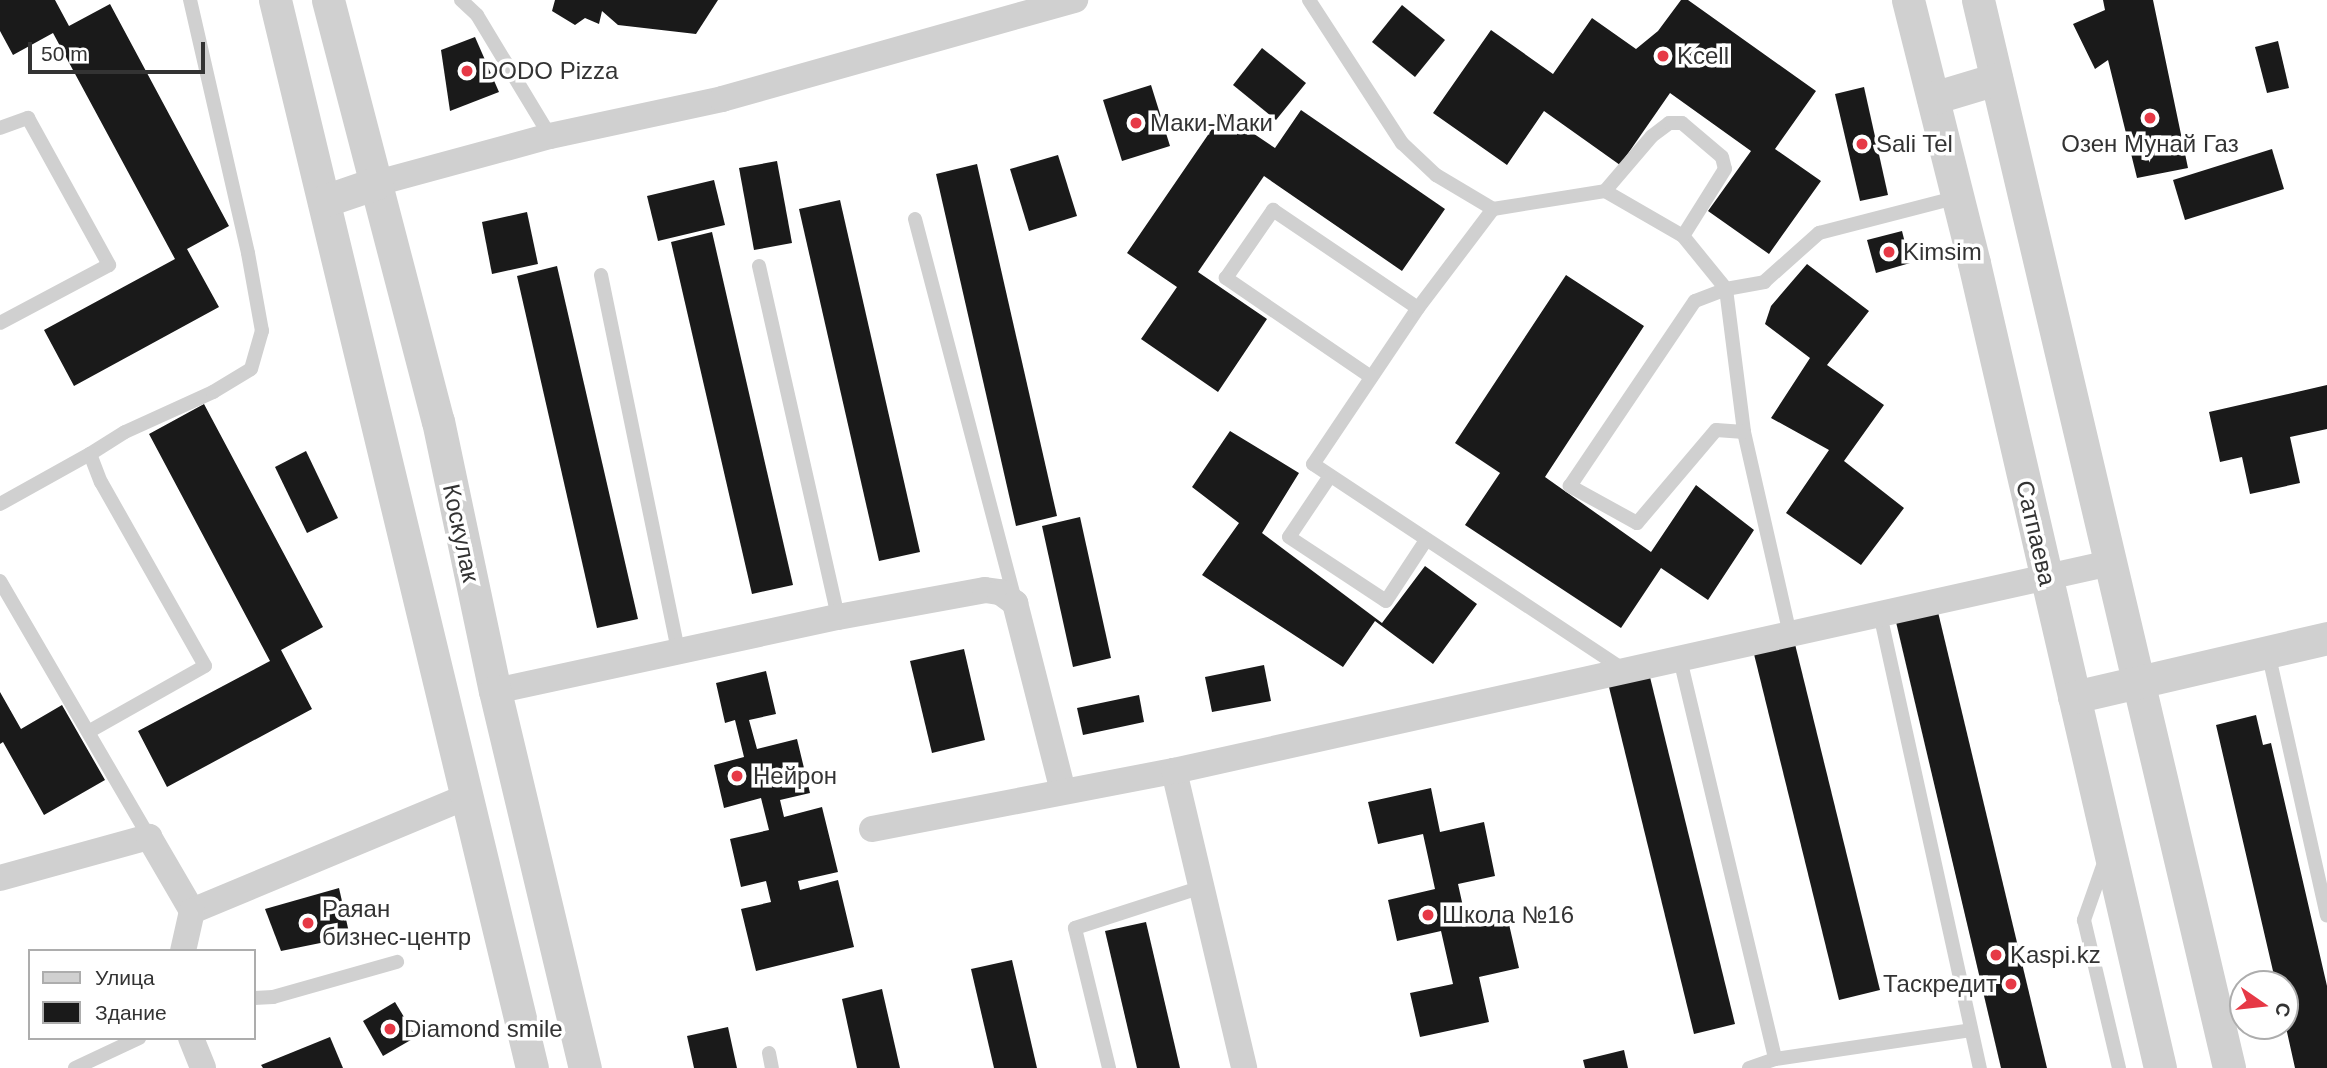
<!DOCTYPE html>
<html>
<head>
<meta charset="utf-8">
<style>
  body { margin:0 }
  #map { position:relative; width:2327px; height:1068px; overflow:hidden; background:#fff; font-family:Helvetica,sans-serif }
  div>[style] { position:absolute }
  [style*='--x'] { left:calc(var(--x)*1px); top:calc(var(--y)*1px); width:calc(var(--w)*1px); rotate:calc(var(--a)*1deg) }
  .building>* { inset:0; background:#1a1a1a }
  .service>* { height:14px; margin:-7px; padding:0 7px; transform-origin:7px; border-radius:7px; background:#d0d0d0 }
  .minor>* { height:26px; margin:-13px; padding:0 13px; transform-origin:13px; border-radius:13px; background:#d0d0d0 }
  .tertiary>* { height:33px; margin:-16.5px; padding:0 16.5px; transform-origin:16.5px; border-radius:16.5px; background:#d0d0d0 }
  .dots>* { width:19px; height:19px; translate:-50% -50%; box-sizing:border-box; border:4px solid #fff; border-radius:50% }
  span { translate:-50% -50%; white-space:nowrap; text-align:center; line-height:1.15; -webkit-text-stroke:7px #fff; paint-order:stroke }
  .poi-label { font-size:24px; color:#333 }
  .left { translate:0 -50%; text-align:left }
  .right { translate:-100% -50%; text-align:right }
  .street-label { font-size:24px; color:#333 }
  .legend { position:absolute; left:28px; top:949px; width:228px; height:91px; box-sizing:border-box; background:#fff; border:2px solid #adadad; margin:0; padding:9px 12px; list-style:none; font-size:21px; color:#333 }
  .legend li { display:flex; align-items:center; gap:14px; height:35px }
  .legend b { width:35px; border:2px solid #adadad }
  .north { position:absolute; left:2229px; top:970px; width:70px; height:70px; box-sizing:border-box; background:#fff; border:2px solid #adadad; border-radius:50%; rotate:104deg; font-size:19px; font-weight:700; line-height:28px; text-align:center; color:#333 }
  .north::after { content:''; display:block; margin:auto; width:24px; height:32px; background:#e63946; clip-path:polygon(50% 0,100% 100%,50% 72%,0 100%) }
  .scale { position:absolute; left:28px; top:42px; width:177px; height:32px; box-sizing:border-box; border:4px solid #333; border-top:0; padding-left:9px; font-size:21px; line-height:24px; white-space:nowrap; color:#333; -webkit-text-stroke:5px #fff; paint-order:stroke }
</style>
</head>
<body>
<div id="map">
  <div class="building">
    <i style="clip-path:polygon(0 0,55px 0,69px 26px,110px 4px,229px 226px,187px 249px,219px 307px,74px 386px,44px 330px,175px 259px,53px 33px,13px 55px,0 31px)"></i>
    <i style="clip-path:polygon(555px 0,718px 0,696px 34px,618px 25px,602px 11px,599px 24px,585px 18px,575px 25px,552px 11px)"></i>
    <i style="clip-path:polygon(1681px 0,1688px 0,1816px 91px,1775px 149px,1821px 181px,1769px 254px,1708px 211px,1751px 151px,1670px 93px,1620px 165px,1544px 111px,1507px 165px,1433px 113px,1491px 30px,1553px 74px,1592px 18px,1636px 49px,1658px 31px)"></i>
    <i style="clip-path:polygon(2103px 0,2153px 0,2188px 168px,2137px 178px,2108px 60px,2095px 69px,2073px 24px,2105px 10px)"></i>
    <i style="clip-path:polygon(1402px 5px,1445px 40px,1415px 77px,1372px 42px)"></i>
    <i style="clip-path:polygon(475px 37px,499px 92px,450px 111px,441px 50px)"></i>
    <i style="clip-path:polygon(2278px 41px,2289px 88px,2267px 93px,2255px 47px)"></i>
    <i style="clip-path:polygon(1262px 48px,1306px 83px,1276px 120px,1233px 85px)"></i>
    <i style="clip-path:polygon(1151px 85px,1170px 146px,1122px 161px,1103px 100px)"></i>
    <i style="clip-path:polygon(1864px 87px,1888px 195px,1860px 201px,1835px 94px)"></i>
    <i style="clip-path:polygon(1301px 110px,1445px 209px,1402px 271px,1264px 176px,1198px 272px,1267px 319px,1218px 392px,1141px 339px,1177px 287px,1127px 253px,1223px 113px,1275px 148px)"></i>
    <i style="clip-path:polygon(2272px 149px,2284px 189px,2185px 220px,2173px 180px)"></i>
    <i style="clip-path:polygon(1058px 155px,1077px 216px,1029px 231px,1010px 169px)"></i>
    <i style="clip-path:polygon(777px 161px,792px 243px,754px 250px,739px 168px)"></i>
    <i style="clip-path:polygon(977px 164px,1057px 516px,1016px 526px,936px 174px)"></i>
    <i style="clip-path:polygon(714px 180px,725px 225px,658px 241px,647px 196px)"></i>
    <i style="clip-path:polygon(840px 200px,920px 552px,879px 561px,799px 209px)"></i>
    <i style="clip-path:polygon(527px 212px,538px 264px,492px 274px,482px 222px)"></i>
    <i style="clip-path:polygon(1902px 231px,1910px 263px,1876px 273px,1867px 240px)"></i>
    <i style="clip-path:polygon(712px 232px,793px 585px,752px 594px,671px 242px)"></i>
    <i style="clip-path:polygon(1807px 264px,1869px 311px,1827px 365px,1884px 405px,1844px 461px,1904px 508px,1861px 565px,1786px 513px,1829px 450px,1771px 418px,1810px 358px,1765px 324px,1771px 306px)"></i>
    <i style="clip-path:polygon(557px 266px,638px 619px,597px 628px,517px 276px)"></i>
    <i style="clip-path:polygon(1566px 275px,1644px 326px,1545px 477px,1651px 552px,1696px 485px,1754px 530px,1708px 600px,1661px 568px,1621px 628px,1465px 525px,1500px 473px,1455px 443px)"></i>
    <i style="clip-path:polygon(2327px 385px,2327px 429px,2290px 437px,2300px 483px,2250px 494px,2242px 457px,2220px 462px,2209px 412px)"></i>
    <i style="clip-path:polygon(204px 404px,323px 627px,281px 650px,312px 709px,167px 787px,138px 731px,270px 661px,149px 434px)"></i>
    <i style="clip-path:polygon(1230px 431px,1299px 473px,1262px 533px,1382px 623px,1425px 566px,1477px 604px,1433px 664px,1375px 621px,1343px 667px,1202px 575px,1239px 523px,1192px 487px)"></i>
    <i style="clip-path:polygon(306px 451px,338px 518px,307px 533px,275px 467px)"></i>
    <i style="clip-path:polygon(1080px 517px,1111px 658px,1073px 667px,1042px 526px)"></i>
    <i style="clip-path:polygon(1938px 612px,2047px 1068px,2001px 1068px,1896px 622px)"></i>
    <i style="clip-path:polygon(1794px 640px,1880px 990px,1839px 1000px,1753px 650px)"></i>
    <i style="clip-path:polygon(964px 649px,985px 740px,932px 753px,910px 661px)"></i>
    <i style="clip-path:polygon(1264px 665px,1271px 701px,1212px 712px,1205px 677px)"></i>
    <i style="clip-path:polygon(766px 671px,776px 714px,749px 720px,757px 749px,797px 739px,810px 793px,780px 800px,784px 817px,822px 807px,838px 872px,798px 881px,800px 890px,838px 880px,854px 947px,756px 971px,741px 909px,771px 902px,766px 881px,741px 887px,730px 839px,769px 830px,761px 798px,724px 808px,714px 765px,744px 757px,735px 720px,725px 723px,716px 683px)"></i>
    <i style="clip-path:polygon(1649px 673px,1735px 1024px,1694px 1034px,1608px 683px)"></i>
    <i style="clip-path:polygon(0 692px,21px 729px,62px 705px,105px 780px,44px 815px,3px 742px,0 744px)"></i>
    <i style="clip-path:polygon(1139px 695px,1144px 722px,1083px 735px,1077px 708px)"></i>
    <i style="clip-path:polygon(2256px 715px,2263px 745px,2271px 743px,2327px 986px,2327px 1068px,2295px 1068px,2285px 1023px,2285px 984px,2276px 984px,2216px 725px)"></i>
    <i style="clip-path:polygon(1431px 788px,1440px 832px,1484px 822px,1495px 876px,1458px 884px,1466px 920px,1506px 911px,1519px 968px,1479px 977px,1489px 1022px,1420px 1037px,1410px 993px,1453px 984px,1441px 931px,1397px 941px,1388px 900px,1435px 889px,1423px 834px,1378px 844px,1368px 802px)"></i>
    <i style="clip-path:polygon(339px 888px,350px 937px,281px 951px,265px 909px)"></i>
    <i style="clip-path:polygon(1146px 922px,1180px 1068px,1137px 1068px,1105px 931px)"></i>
    <i style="clip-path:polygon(1012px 960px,1037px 1068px,994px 1068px,971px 969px)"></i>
    <i style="clip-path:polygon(882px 989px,900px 1068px,857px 1068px,842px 999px)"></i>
    <i style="clip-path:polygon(395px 1002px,416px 1037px,383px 1056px,363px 1021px)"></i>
    <i style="clip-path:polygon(728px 1027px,737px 1068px,694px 1068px,687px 1036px)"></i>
    <i style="clip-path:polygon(330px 1037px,343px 1068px,263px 1068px,261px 1065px)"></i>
    <i style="clip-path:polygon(1624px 1050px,1628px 1068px,1585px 1068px,1583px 1060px)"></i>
  </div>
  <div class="service">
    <i style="--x:461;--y:0;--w:22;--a:43"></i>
    <i style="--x:477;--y:15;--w:141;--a:58.9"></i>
    <i style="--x:1309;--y:0;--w:171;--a:57"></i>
    <i style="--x:1402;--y:143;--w:47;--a:43.3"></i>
    <i style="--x:1436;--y:175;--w:66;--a:30.8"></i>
    <i style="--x:1493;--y:209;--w:113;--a:-9.1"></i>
    <i style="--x:1605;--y:191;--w:90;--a:30"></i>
    <i style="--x:1683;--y:236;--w:68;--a:50.9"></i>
    <i style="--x:1726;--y:289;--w:144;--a:82.8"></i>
    <i style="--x:1744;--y:432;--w:207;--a:77.2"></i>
    <i style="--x:0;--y:128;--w:30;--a:-20"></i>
    <i style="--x:28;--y:118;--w:168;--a:61.1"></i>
    <i style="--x:109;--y:265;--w:123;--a:152"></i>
    <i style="--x:1605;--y:191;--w:72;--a:-49.5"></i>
    <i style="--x:1652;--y:136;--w:21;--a:-37"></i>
    <i style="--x:1669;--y:123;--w:13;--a:0"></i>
    <i style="--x:1682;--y:123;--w:52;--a:40.4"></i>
    <i style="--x:1722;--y:157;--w:12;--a:76"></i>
    <i style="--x:1725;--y:169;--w:79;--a:122.1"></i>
    <i style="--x:1493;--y:209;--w:124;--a:127.1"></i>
    <i style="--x:1418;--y:308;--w:188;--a:123.9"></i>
    <i style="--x:1313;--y:464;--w:375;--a:33.5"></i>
    <i style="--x:915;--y:219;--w:395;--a:75.3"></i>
    <i style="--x:759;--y:266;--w:360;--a:77.3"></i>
    <i style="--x:601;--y:275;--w:383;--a:78.4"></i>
    <i style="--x:1371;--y:377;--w:176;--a:-145.7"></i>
    <i style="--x:1226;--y:278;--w:83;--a:-55.3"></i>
    <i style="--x:1273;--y:210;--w:175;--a:34.1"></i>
    <i style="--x:1744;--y:432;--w:28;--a:-176"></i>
    <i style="--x:1716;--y:430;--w:122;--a:130.3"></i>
    <i style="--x:1637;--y:523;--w:77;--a:-151.1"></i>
    <i style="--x:1570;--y:486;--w:223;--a:-56"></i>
    <i style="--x:1695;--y:301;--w:33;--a:-21"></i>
    <i style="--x:1726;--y:289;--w:39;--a:-10"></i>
    <i style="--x:1764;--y:282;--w:74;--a:-41.7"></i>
    <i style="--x:1819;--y:233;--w:144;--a:-14.5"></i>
    <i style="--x:90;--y:454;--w:41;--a:-32.2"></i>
    <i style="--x:125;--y:432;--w:97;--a:-24.4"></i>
    <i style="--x:213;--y:392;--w:44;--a:-31.2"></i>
    <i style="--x:251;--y:369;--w:40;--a:-74"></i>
    <i style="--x:262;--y:331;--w:79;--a:-100.2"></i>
    <i style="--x:248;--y:253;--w:260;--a:-102.9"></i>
    <i style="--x:1330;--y:476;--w:73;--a:123.9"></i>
    <i style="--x:1289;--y:537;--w:116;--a:33.4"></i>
    <i style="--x:1386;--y:601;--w:73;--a:-56.7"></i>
    <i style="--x:0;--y:504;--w:103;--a:-29.1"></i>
    <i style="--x:90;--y:454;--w:30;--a:69"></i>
    <i style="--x:101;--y:482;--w:211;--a:60.5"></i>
    <i style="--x:205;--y:666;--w:134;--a:150.6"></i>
    <i style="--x:0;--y:581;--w:296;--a:59.8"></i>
    <i style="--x:1880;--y:614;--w:465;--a:77.6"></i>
    <i style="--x:2268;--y:652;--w:270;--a:77.4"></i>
    <i style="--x:1680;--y:659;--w:411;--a:76.6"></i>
    <i style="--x:2105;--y:860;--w:64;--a:109.3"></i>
    <i style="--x:2084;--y:920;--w:152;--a:76.7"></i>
    <i style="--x:254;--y:998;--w:19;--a:-3"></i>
    <i style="--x:273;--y:997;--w:129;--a:-15.8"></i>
    <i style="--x:769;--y:1053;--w:15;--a:79"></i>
    <i style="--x:75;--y:1068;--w:71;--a:-25.1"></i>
    <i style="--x:1109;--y:1068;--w:144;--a:-103.7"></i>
    <i style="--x:1075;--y:928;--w:133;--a:-17.9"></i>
    <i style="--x:1749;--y:1068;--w:28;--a:-19"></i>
    <i style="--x:1775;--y:1059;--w:198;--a:-8.4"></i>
  </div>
  <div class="minor">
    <i style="--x:377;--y:183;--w:179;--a:-15.2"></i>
    <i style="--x:550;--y:136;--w:176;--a:-12.1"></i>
    <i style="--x:722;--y:99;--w:367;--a:-15.7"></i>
    <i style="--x:495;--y:691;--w:351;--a:-12.2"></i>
    <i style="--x:838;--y:617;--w:149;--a:-10.4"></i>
    <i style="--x:985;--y:590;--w:15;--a:8"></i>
    <i style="--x:1000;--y:592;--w:19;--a:36"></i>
    <i style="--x:1015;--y:603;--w:194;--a:75.7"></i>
    <i style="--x:1174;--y:771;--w:305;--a:76.7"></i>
    <i style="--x:872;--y:829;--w:308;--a:-10.9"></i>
    <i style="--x:1174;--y:771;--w:959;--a:-12.53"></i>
    <i style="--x:0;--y:878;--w:155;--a:-15.4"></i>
    <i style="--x:149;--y:837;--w:86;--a:59.8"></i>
    <i style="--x:192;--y:911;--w:297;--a:-22.6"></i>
    <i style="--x:183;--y:951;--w:41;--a:-77.3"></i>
    <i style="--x:191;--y:1038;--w:32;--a:68"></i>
  </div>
  <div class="tertiary">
    <i style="--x:275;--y:0;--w:1098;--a:76.47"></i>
    <i style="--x:328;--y:0;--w:435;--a:75.4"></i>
    <i style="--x:438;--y:421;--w:276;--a:78.1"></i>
    <i style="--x:495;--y:691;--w:388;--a:76.6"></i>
    <i style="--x:1908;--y:0;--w:271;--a:75.9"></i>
    <i style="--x:1974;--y:263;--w:826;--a:76.99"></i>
    <i style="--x:1978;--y:0;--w:1097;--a:76.77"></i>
    <i style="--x:1933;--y:98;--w:66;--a:-16.8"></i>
    <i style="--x:324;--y:201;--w:56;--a:-18.8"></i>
    <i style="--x:2074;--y:697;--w:260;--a:-13.1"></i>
  </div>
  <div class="dots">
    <i style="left:1663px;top:56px;background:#e63946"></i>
    <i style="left:467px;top:71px;background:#e63946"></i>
    <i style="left:2150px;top:118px;background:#e63946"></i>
    <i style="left:1136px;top:123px;background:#e63946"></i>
    <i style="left:1862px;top:144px;background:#e63946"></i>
    <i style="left:1889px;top:252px;background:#e63946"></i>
    <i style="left:737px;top:776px;background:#e63946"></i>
    <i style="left:1428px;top:915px;background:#e63946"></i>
    <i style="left:308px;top:923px;background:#e63946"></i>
    <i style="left:1996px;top:955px;background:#e63946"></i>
    <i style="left:2011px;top:984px;background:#e63946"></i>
    <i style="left:390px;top:1029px;background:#e63946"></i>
  </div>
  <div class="poi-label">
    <span class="left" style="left:1677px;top:56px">Kcell</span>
    <span class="left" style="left:481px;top:71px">DODO Pizza</span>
    <span class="left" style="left:1150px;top:123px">Маки-Маки</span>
    <span class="left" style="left:1876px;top:144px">Sali Tel</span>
    <span style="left:2150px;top:144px">Озен Мунай Газ</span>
    <span class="left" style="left:1903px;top:252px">Kimsim</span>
    <span class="left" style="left:753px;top:776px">Нейрон</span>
    <span class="left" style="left:322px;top:923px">Раяан<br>бизнес-центр</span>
    <span class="left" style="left:1442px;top:915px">Школа №16</span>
    <span class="left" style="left:2010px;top:955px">Kaspi.kz</span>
    <span class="right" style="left:1997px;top:984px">Таскредит</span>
    <span class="left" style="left:404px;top:1029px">Diamond smile</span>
  </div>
  <div class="street-label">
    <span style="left:461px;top:533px;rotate:78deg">Коскулак</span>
    <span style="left:2036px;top:533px;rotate:77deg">Сатпаева</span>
  </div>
  <ul class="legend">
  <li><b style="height:9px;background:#d0d0d0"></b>Улица</li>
  <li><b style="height:19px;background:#1a1a1a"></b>Здание</li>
  </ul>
  <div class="north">С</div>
  <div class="scale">50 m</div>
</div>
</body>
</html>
